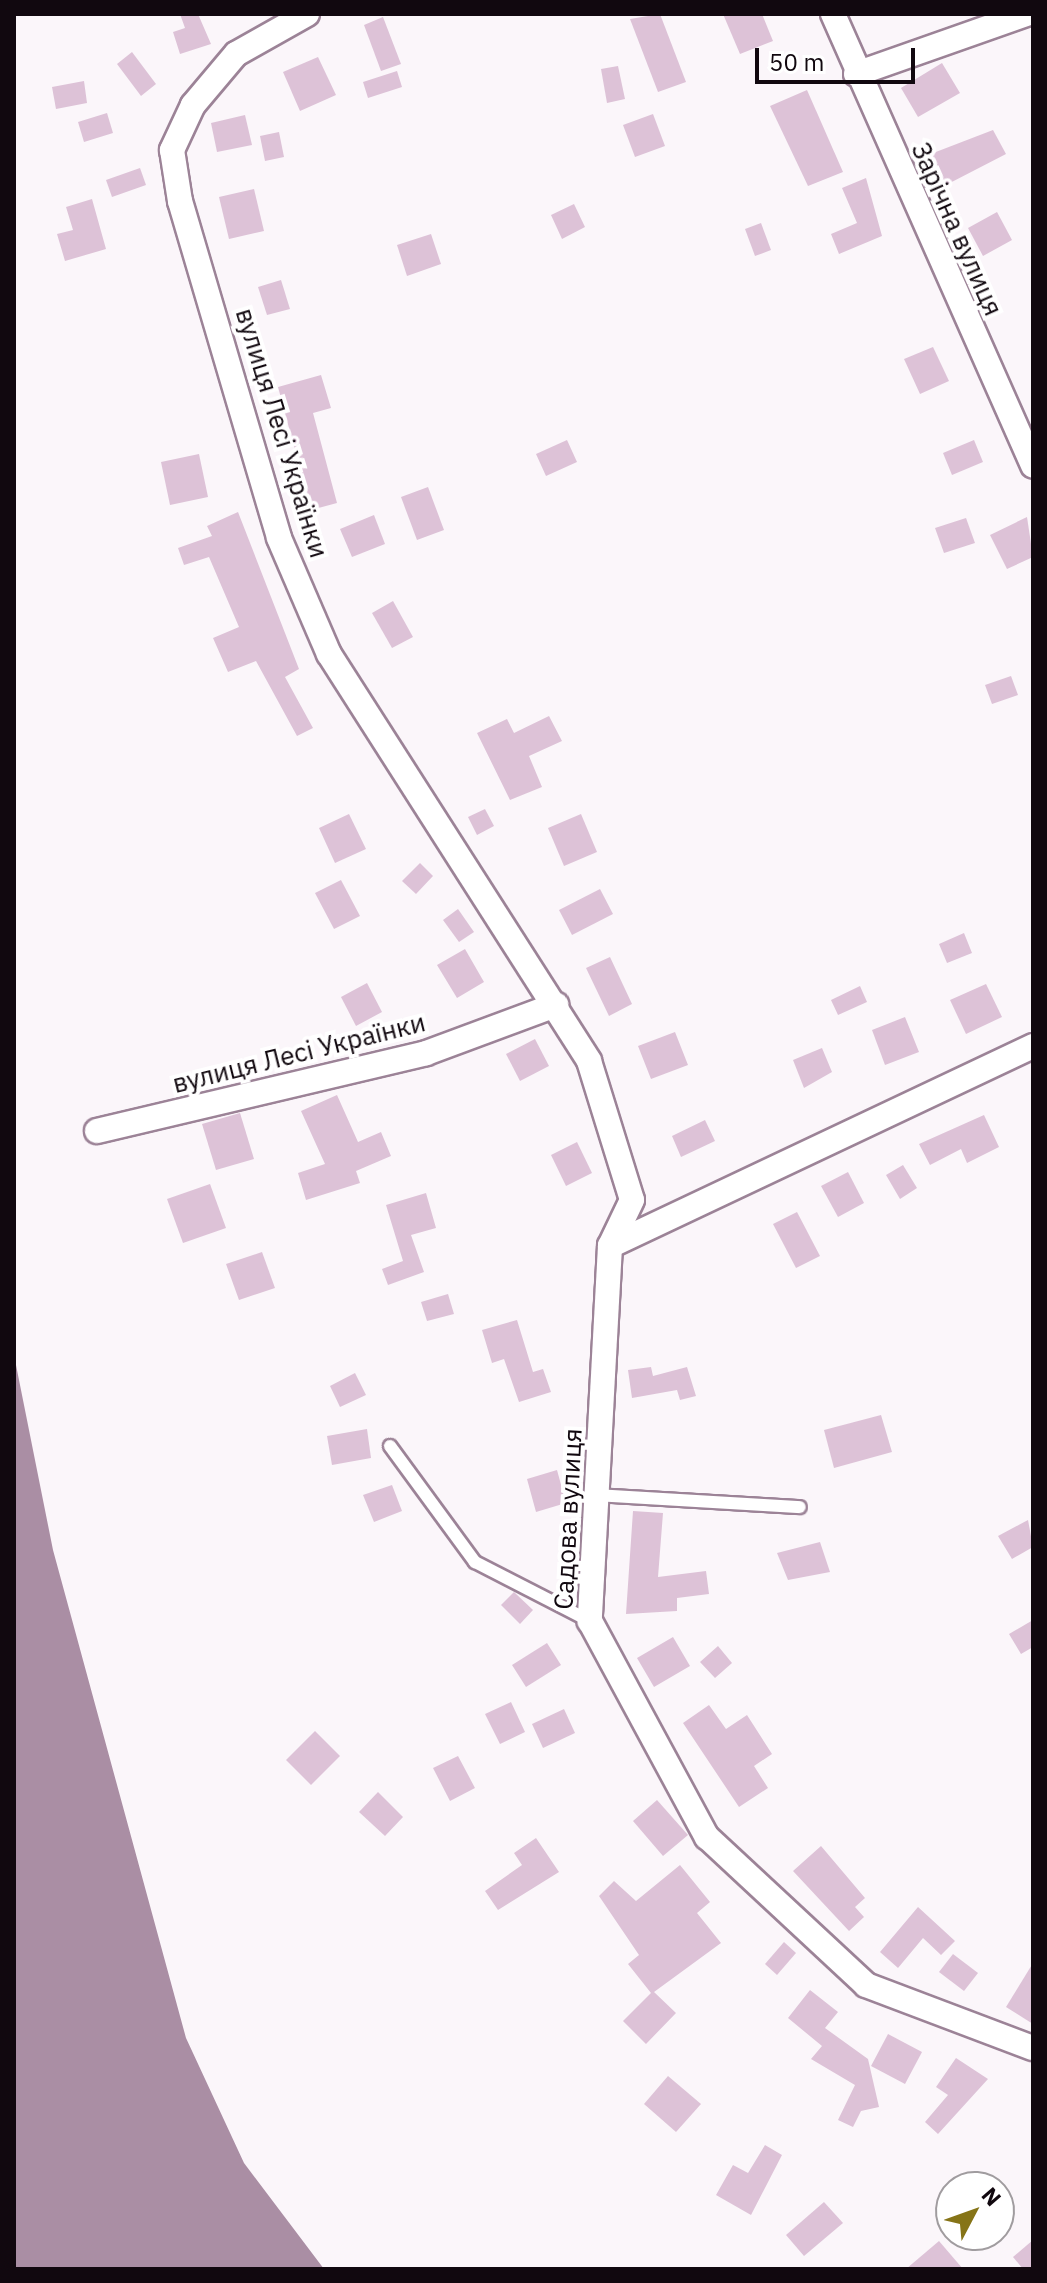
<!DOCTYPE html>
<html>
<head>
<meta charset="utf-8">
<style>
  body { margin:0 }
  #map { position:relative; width:1047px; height:2283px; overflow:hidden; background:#fbf6fa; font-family:"IBM Plex Sans",sans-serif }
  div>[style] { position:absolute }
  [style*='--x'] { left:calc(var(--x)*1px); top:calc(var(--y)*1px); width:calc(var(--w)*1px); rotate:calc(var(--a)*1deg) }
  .water>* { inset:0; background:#aa8ea4 }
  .building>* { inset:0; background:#ddc2d7 }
  .roads { filter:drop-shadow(2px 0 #9c8397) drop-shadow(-2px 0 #9c8397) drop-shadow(0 2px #9c8397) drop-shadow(0 -2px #9c8397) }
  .lane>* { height:12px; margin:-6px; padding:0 6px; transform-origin:6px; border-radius:6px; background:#fff }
  .street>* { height:24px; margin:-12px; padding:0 12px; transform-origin:12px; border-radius:12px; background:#fff }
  span { translate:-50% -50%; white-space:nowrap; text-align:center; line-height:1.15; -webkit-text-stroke:8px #fff; paint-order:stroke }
  .street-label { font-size:26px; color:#11080f }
  .frame { position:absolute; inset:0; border:16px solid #11080f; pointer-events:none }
  .north { position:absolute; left:935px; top:2171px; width:80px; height:80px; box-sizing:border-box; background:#fff; border:2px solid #a09c9f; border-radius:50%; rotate:49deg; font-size:22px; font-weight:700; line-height:32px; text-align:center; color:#11080f }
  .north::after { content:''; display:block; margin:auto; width:28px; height:36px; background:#867417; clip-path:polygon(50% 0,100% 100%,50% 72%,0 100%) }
  .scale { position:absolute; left:755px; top:48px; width:160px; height:36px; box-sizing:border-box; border:4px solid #11080f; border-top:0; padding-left:10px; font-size:24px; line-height:28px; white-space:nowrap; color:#11080f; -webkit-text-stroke:6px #fff; paint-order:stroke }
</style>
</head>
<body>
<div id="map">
  <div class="water">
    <i style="clip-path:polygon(14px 1355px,53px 1550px,186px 2038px,244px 2163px,324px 2269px,14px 2269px)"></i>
  </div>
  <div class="building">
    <i style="clip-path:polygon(180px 14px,198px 14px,211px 44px,180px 54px,173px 32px,185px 28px)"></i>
    <i style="clip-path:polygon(660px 14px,686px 82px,658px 92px,630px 19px)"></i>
    <i style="clip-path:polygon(723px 14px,762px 14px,773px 41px,740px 54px)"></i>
    <i style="clip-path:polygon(383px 17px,401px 64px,381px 71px,364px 25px)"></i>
    <i style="clip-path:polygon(132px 52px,156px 84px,141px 96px,117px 64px)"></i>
    <i style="clip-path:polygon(318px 57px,336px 95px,300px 111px,283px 72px)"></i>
    <i style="clip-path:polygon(942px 63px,960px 93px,918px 117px,901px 88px)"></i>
    <i style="clip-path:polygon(618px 66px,625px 99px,607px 103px,601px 69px)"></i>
    <i style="clip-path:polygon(397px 71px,402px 87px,368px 98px,363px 82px)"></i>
    <i style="clip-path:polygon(84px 81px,87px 103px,56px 109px,52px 87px)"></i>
    <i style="clip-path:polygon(807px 90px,843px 172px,808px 186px,770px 106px)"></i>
    <i style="clip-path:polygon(107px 113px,113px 133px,84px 142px,78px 122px)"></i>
    <i style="clip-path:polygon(653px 114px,665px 146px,635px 157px,623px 125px)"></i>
    <i style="clip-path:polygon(245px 115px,252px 145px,217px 152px,211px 123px)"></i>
    <i style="clip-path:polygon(993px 130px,1006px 154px,944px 186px,928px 155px)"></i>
    <i style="clip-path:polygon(279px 132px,284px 157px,265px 161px,260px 136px)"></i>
    <i style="clip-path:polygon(140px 168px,146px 185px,112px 197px,106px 180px)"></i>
    <i style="clip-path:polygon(866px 178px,882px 236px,839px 254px,831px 234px,857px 223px,842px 188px)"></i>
    <i style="clip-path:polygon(254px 189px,264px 231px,229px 239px,219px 197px)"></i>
    <i style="clip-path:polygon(92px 199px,106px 249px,65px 261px,57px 234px,73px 230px,66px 207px)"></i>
    <i style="clip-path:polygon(574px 204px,585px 227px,562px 239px,551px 215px)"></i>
    <i style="clip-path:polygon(997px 212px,1012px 240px,983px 256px,968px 228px)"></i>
    <i style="clip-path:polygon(761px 223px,771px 250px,755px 256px,745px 229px)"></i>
    <i style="clip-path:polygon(431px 234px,441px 264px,407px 276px,397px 245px)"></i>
    <i style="clip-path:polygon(281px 280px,290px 309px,267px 315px,258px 287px)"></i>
    <i style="clip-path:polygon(933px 347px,949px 381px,920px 394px,904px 359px)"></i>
    <i style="clip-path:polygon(321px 375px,331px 408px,313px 413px,337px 503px,311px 510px,278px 387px)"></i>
    <i style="clip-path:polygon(567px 440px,577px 462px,546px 476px,536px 454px)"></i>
    <i style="clip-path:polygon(974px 440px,983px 462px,952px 475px,943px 453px)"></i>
    <i style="clip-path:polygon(199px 454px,208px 497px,170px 505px,161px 462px)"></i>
    <i style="clip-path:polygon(428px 487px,444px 530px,417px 540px,401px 497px)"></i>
    <i style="clip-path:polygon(238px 512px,299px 669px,285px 677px,313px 728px,297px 736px,256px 661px,228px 672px,213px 638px,239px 627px,209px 557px,184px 565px,178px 548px,212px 536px,207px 526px)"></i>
    <i style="clip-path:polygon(374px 515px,385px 544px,352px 557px,340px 529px)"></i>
    <i style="clip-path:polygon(1027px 517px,1033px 557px,1007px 569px,990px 535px)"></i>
    <i style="clip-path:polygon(966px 518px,975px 543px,944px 553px,935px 528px)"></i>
    <i style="clip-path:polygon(393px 601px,413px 637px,392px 648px,372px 613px)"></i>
    <i style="clip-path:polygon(1011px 676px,1018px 695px,992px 704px,985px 685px)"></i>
    <i style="clip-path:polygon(549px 716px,562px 741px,529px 756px,542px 787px,510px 800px,477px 733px,507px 719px,514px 733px)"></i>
    <i style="clip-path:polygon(485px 809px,494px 826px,477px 835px,468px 817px)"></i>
    <i style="clip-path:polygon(349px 814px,366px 849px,335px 863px,319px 828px)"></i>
    <i style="clip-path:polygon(581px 814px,597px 852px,564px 866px,548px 828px)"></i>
    <i style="clip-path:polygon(420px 863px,433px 876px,416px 894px,402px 881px)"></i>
    <i style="clip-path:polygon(341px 880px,360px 916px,334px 929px,315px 893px)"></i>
    <i style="clip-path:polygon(600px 889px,613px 914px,572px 935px,559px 910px)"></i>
    <i style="clip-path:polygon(458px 909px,474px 932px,459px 942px,443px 920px)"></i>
    <i style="clip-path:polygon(964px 933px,972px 953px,947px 963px,939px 944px)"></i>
    <i style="clip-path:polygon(465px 949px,484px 982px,457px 998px,437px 965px)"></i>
    <i style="clip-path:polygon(610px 957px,632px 1004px,609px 1016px,586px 968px)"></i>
    <i style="clip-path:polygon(367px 983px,382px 1012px,356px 1026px,341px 997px)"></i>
    <i style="clip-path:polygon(986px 984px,1002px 1017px,966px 1034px,950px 1000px)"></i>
    <i style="clip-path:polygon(860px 986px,867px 1002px,838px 1015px,831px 1000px)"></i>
    <i style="clip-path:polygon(905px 1017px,919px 1052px,885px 1065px,872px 1030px)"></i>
    <i style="clip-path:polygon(675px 1032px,688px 1065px,651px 1079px,638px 1046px)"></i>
    <i style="clip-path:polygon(535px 1039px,549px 1066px,520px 1081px,506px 1054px)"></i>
    <i style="clip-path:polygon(822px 1048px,832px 1072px,804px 1088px,793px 1060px)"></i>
    <i style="clip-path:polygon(337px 1095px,358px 1142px,381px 1132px,391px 1156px,356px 1171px,360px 1183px,306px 1200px,298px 1173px,325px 1164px,301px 1111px)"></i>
    <i style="clip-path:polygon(240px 1113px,254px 1159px,216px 1170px,202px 1124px)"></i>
    <i style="clip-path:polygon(984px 1115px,999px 1147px,967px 1163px,961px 1149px,930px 1165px,919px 1144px)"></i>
    <i style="clip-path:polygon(705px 1120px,715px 1141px,681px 1157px,672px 1136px)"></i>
    <i style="clip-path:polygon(577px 1142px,592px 1173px,566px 1186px,551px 1155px)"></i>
    <i style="clip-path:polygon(903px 1165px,917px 1188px,900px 1199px,886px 1175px)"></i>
    <i style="clip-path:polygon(848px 1172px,864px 1203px,838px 1217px,821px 1186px)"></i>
    <i style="clip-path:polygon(210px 1184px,226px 1228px,183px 1243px,167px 1199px)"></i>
    <i style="clip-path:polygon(426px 1193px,436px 1228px,411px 1235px,424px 1272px,388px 1285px,382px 1269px,403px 1261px,386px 1205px)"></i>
    <i style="clip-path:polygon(797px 1212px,820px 1256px,796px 1268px,773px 1224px)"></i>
    <i style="clip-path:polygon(262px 1252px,275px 1288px,239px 1300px,226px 1264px)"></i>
    <i style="clip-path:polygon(448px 1294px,454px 1314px,427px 1321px,421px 1302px)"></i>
    <i style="clip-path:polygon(517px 1320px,533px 1372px,543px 1369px,551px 1392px,519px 1402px,504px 1359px,492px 1363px,482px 1330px)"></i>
    <i style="clip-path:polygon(651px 1367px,653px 1376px,687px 1367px,696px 1396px,680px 1400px,677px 1390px,632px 1398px,628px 1370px)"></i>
    <i style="clip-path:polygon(355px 1373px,366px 1395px,340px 1407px,330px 1386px)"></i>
    <i style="clip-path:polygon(881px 1415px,892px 1452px,834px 1468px,824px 1430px)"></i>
    <i style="clip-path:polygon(367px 1429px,371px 1458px,332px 1465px,327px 1436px)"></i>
    <i style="clip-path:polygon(557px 1470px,566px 1503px,536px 1512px,527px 1479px)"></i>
    <i style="clip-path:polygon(392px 1485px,402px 1511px,374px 1522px,363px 1495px)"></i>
    <i style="clip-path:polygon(633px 1511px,663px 1513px,658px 1577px,706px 1571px,709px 1594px,677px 1598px,677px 1611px,626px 1614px)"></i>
    <i style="clip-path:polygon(1028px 1520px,1033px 1547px,1012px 1559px,998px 1536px)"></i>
    <i style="clip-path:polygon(820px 1542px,830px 1572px,788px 1580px,777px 1553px)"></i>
    <i style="clip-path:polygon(514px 1592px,533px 1610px,520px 1624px,501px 1605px)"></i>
    <i style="clip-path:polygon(1033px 1620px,1033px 1647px,1021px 1654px,1009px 1634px)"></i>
    <i style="clip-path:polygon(673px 1637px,690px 1666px,654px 1687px,637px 1658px)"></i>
    <i style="clip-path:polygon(547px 1643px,561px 1665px,526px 1687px,512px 1665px)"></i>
    <i style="clip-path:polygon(718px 1646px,732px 1663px,715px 1678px,700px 1662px)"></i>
    <i style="clip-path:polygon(511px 1702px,525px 1732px,500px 1744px,485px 1714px)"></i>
    <i style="clip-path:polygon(709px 1705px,726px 1729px,747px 1715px,772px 1754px,754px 1766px,768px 1788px,739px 1807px,683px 1723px)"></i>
    <i style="clip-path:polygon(564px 1709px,575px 1733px,543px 1748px,532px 1724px)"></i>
    <i style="clip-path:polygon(315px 1731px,340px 1756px,311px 1785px,286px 1760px)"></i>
    <i style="clip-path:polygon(458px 1756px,475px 1788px,450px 1801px,433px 1768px)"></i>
    <i style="clip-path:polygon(378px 1792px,403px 1817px,385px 1836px,359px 1812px)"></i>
    <i style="clip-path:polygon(657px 1800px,688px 1835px,663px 1856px,633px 1821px)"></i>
    <i style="clip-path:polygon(536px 1838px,559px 1872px,498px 1910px,485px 1891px,522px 1865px,514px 1853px)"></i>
    <i style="clip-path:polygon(821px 1846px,865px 1898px,855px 1907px,864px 1917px,849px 1931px,793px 1871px)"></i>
    <i style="clip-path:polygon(680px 1865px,710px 1902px,697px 1913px,721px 1943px,654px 1992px,676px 2013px,646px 2044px,623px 2021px,651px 1993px,628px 1964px,639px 1955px,599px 1896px,614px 1881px,636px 1901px)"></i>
    <i style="clip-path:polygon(918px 1907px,955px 1941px,941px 1955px,923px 1938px,898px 1968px,880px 1952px)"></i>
    <i style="clip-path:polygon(784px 1942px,796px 1953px,777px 1975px,765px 1964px)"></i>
    <i style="clip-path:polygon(953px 1954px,978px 1973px,964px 1991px,939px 1972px)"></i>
    <i style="clip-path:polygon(1033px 1963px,1033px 2024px,1006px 2007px)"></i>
    <i style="clip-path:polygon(810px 1990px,838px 2012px,825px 2028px,868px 2059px,879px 2107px,861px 2111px,853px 2127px,838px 2120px,855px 2085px,811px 2059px,822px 2046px,788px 2018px)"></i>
    <i style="clip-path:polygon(888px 2034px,922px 2052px,905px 2084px,871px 2066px)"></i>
    <i style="clip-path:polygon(956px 2058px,988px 2079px,938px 2134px,925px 2122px,948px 2095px,936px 2087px)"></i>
    <i style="clip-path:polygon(668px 2076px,701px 2104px,676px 2132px,644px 2104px)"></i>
    <i style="clip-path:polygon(765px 2145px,782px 2155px,751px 2215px,716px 2195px,733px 2165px,748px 2173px)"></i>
    <i style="clip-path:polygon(824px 2202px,843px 2223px,804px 2256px,786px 2235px)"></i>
    <i style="clip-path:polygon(1033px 2240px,1033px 2269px,1023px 2269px,1013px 2257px)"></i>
    <i style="clip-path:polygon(939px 2241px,963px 2269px,906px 2269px)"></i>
  </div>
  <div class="roads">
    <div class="lane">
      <i style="--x:390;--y:1446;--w:144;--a:53.8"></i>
      <i style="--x:475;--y:1562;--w:129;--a:27.2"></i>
      <i style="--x:597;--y:1495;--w:203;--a:3.4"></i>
    </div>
    <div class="street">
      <i style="--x:307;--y:14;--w:81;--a:150.6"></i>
      <i style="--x:236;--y:54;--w:67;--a:130.1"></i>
      <i style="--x:193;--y:105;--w:50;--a:115"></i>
      <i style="--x:172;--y:150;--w:52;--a:81.1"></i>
      <i style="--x:180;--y:201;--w:351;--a:73.6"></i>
      <i style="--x:279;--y:538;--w:126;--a:66.7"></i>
      <i style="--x:329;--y:654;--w:483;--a:57.4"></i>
      <i style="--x:589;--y:1061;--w:145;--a:72.8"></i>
      <i style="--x:632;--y:1200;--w:51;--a:115.6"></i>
      <i style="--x:833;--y:14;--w:494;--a:66.1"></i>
      <i style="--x:856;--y:74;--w:180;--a:-19.4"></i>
      <i style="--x:1033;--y:1046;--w:468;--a:154.7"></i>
      <i style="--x:610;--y:1246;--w:376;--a:93.1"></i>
      <i style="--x:590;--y:1621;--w:246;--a:61.6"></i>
      <i style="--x:707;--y:1837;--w:217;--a:42.9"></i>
      <i style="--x:866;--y:1985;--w:178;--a:20.7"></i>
      <i style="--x:97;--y:1131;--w:338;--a:-13.3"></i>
      <i style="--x:426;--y:1053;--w:139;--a:-20.3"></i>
    </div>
  </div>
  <div class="street-label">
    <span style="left:957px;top:229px;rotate:66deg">Зарічна вулиця</span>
    <span style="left:282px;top:433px;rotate:73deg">вулиця Лесі Українки</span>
    <span style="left:299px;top:1053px;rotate:-14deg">вулиця Лесі Українки</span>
    <span style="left:568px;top:1519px;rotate:-87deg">Садова вулиця</span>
  </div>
  <div class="frame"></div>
  <div class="north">N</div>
  <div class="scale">50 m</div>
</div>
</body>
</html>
